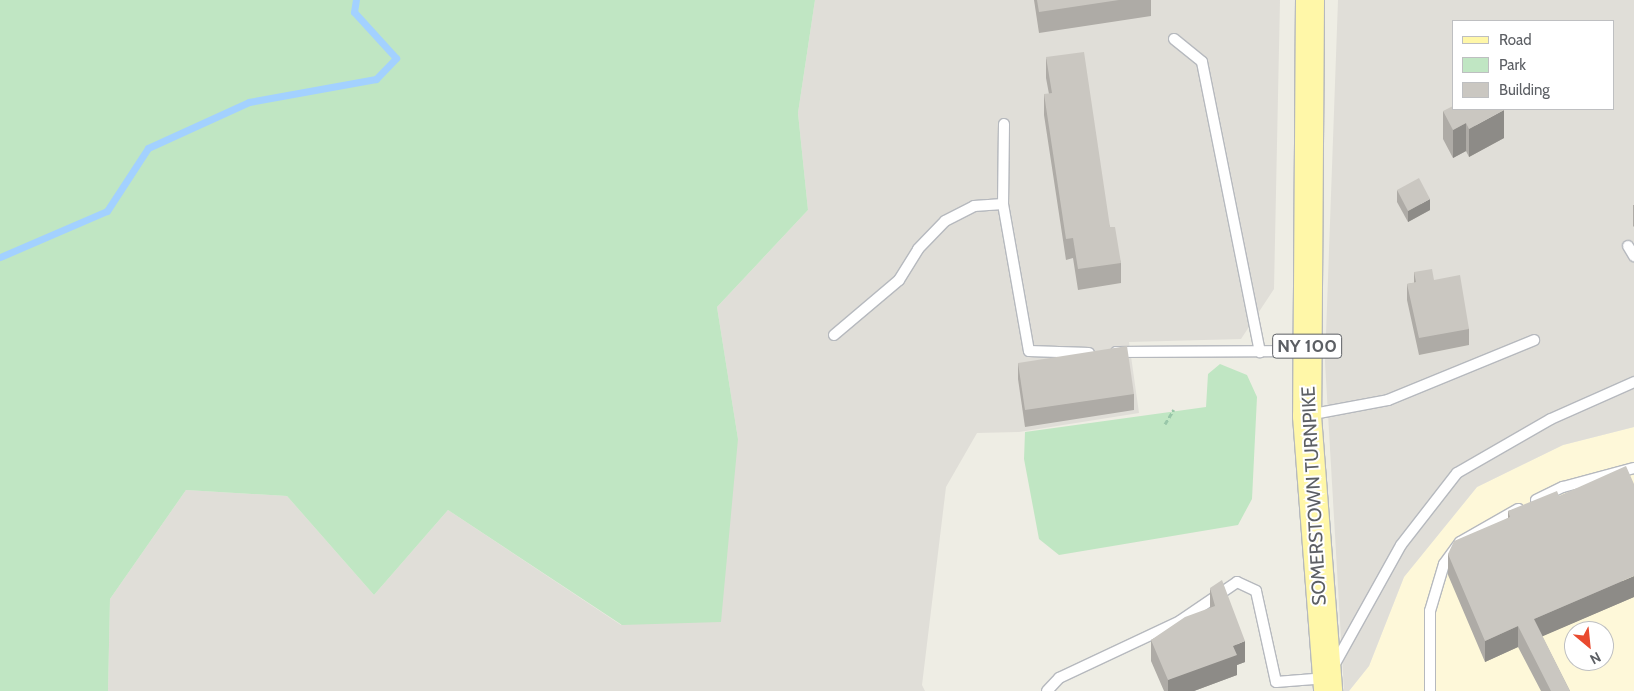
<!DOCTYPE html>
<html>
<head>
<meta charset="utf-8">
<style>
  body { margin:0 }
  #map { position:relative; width:1634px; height:691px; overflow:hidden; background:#eeede4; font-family:Cabin,sans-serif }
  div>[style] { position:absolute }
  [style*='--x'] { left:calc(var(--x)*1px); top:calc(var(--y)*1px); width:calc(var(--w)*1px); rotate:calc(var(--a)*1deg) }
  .commercial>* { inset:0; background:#fef8d9 }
  .industrial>* { inset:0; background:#e0ded8 }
  .green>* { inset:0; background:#c0e6c3 }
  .stream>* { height:7px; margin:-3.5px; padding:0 3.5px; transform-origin:3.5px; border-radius:3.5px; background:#a3d1ff }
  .path>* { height:3px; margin-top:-1.5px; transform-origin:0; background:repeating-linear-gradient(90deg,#99c7a9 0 5px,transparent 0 7.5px) }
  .roads { filter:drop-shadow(1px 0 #b6b9be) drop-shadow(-1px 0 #b6b9be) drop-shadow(0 1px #b6b9be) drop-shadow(0 -1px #b6b9be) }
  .lane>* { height:10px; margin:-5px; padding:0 5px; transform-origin:5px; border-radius:5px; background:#fff }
  .primary>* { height:28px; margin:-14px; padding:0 14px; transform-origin:14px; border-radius:14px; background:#fff7a8 }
  .wall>* { inset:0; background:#aeaba6 }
  .shaded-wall>* { inset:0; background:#8d8b87 }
  .building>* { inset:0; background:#cac7c1 }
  span { translate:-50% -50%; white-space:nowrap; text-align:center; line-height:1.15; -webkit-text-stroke:4px #fff; paint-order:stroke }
  .shield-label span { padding:1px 4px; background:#fff; border:1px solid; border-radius:4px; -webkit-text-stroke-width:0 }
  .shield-label { font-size:18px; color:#5c5f64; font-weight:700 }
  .street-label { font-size:19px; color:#5c5f64 }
  .legend { position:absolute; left:1452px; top:20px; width:162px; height:90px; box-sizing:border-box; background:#fff; border:1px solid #bebfc1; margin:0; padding:6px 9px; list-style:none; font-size:15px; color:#5c5f64 }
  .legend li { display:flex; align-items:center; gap:10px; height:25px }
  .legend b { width:25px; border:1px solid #bebfc1 }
  .north { position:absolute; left:1564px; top:621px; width:50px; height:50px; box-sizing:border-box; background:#fff; border:1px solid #bebfc1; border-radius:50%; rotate:152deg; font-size:14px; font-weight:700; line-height:20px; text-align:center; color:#5c5f64 }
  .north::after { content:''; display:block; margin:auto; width:18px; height:22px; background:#e94a2f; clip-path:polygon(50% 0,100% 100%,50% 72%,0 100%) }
</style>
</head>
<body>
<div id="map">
  <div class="commercial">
    <i style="clip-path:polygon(evenodd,1634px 427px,1634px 691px,1349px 691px,1369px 666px,1404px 577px,1477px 487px,1563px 445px,1634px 427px,1574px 631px,1604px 631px,1604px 661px,1574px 661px,1574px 631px)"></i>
  </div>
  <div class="industrial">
    <i style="clip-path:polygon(815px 0,1280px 0,1274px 289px,1241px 339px,1129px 342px,1139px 413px,1019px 432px,977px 433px,946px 487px,922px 685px,925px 691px,108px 691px,110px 599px,186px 490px,287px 496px,374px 595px,448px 510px,621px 625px,738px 439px,717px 307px,808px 210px,798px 113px)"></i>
    <i style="clip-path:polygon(evenodd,1338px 0,1634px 0,1634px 427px,1563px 445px,1477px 487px,1404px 577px,1369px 666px,1349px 691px,1344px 691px,1325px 362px,1338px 0,1453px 21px,1613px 21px,1613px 109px,1453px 109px,1453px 21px)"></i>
  </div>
  <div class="green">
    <i style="clip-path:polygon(0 0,815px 0,798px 113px,808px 210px,717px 307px,738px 439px,721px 622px,622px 625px,448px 510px,374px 595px,287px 496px,186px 490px,110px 599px,108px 691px,0 691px)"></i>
    <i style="clip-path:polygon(1220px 364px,1247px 375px,1257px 397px,1252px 499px,1238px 525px,1059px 555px,1039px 539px,1024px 459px,1025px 432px,1206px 407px,1208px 374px)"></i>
  </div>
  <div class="stream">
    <i style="--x:0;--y:257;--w:116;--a:-23.3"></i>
    <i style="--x:107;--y:211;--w:75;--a:-56.9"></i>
    <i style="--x:148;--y:148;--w:111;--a:-24.5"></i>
    <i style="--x:249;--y:102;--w:129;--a:-10.3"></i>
    <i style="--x:376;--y:79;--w:29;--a:-46"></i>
    <i style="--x:396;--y:58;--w:62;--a:-132.4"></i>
    <i style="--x:354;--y:12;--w:12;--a:-81"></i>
  </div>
  <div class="path">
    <i style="--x:1165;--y:424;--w:17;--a:-59"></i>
  </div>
  <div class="roads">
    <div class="lane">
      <i style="--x:1174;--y:39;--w:36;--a:39"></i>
      <i style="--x:1202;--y:62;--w:296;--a:78.7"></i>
      <i style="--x:1004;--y:124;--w:80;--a:90.7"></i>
      <i style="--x:1003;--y:204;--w:149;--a:80"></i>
      <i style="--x:1029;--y:351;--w:60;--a:1.9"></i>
      <i style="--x:1628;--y:246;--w:12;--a:59"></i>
      <i style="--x:834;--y:335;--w:85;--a:-40.2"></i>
      <i style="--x:899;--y:280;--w:36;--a:-58"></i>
      <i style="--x:918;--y:249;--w:39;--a:-46"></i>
      <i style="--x:945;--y:221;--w:33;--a:-27"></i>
      <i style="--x:974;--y:206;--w:29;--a:-4"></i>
      <i style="--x:1116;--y:352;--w:190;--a:-0.3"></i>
      <i style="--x:1308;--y:415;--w:81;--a:-10.6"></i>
      <i style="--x:1388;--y:400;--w:158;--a:-22.3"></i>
      <i style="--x:1536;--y:500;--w:30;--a:-26"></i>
      <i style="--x:1563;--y:487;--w:73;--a:-15"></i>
      <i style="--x:1047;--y:691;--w:18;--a:-47"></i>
      <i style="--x:1059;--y:678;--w:134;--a:-25.2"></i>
      <i style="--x:1180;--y:621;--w:69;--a:-34.4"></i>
      <i style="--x:1237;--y:582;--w:21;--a:25"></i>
      <i style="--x:1256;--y:591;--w:93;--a:77.6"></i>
      <i style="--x:1276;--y:682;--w:51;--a:-4.5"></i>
      <i style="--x:1327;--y:678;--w:152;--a:-60.9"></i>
      <i style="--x:1401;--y:545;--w:91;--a:-52.1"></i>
      <i style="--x:1457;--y:473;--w:108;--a:-29.9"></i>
      <i style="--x:1551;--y:419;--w:91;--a:-24"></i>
      <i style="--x:1430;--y:691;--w:80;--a:-90"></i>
      <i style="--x:1430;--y:611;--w:49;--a:-73.4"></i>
      <i style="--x:1444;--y:564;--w:27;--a:-54"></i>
      <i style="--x:1460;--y:542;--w:67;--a:-29.6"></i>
    </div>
    <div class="primary">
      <i style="--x:1310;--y:0;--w:416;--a:90.4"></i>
      <i style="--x:1307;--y:416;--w:276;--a:85.6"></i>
    </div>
  </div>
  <div class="wall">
    <i style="clip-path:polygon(1034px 0,1151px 0,1151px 16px,1039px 33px)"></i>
    <i style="clip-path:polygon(1046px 57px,1110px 227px,1121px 263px,1121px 283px,1078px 290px,1073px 258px,1066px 260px,1044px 115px,1044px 94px,1049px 94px,1046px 78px)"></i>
    <i style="clip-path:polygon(1443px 111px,1504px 138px,1469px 157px,1466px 151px,1453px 158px,1443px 139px)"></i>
    <i style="clip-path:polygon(1397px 190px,1430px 210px,1408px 222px,1397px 202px)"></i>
    <i style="clip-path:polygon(1633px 205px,1634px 205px,1634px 227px,1633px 226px)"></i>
    <i style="clip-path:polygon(1414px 272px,1434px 280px,1469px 329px,1469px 345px,1419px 355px,1407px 300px,1407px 284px,1414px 283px)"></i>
    <i style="clip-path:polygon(1018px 363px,1134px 394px,1134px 410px,1025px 427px,1018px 379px)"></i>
    <i style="clip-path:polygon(1559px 496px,1634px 597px,1542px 636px,1570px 691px,1541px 691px,1518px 647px,1485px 662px,1448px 575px,1448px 554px,1508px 518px,1508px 511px)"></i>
    <i style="clip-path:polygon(1210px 588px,1245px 662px,1237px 665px,1237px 675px,1194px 691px,1164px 691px,1151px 661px,1151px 640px,1210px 608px)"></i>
  </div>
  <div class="shaded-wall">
    <i style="clip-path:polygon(1504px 110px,1504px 138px,1469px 157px,1469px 129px)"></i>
    <i style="clip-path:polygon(1466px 123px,1466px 151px,1453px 158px,1453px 130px)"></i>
    <i style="clip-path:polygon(1430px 199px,1430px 210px,1408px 222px,1408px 211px)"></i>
    <i style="clip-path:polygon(1634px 576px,1634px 597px,1534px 640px,1534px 619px)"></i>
    <i style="clip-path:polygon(1518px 626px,1518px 647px,1485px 662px,1485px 641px)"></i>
    <i style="clip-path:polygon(1245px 641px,1245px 662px,1237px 665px,1237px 675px,1194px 691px,1168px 691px,1168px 680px,1233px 646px)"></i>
  </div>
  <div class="building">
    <i style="clip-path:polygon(1037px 0,1119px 0,1039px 12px)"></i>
    <i style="clip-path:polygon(1084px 52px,1110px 227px,1115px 227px,1121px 263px,1078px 269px,1073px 238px,1066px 239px,1044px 94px,1052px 93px,1046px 57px)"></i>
    <i style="clip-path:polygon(1453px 106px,1453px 109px,1503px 109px,1504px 110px,1469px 129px,1466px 123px,1453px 130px,1443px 111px)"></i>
    <i style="clip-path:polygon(1419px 178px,1430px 199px,1408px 211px,1397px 190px)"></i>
    <i style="clip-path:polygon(1432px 269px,1434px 280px,1460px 275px,1469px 329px,1419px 338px,1407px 284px,1416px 282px,1414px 272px)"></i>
    <i style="clip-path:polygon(1127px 346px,1134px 394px,1025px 410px,1018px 363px)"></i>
    <i style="clip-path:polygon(1626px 466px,1634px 484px,1634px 576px,1534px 619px,1570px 691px,1551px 691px,1518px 626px,1485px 641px,1448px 554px,1454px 541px,1510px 517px,1508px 511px,1557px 491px,1559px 496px)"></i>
    <i style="clip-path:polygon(1222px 580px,1245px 641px,1233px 646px,1237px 655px,1168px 680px,1151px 640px,1185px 617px,1215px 606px,1210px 588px)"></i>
  </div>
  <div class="shield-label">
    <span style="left:1307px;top:346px">NY 100</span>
  </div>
  <div class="street-label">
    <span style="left:1314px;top:496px;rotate:-93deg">SOMERSTOWN TURNPIKE</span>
  </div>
  <ul class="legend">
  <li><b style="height:6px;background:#fff7a8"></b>Road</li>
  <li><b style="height:14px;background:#c0e6c3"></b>Park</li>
  <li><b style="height:14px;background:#cac7c1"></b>Building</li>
  </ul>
  <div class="north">N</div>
</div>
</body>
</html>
